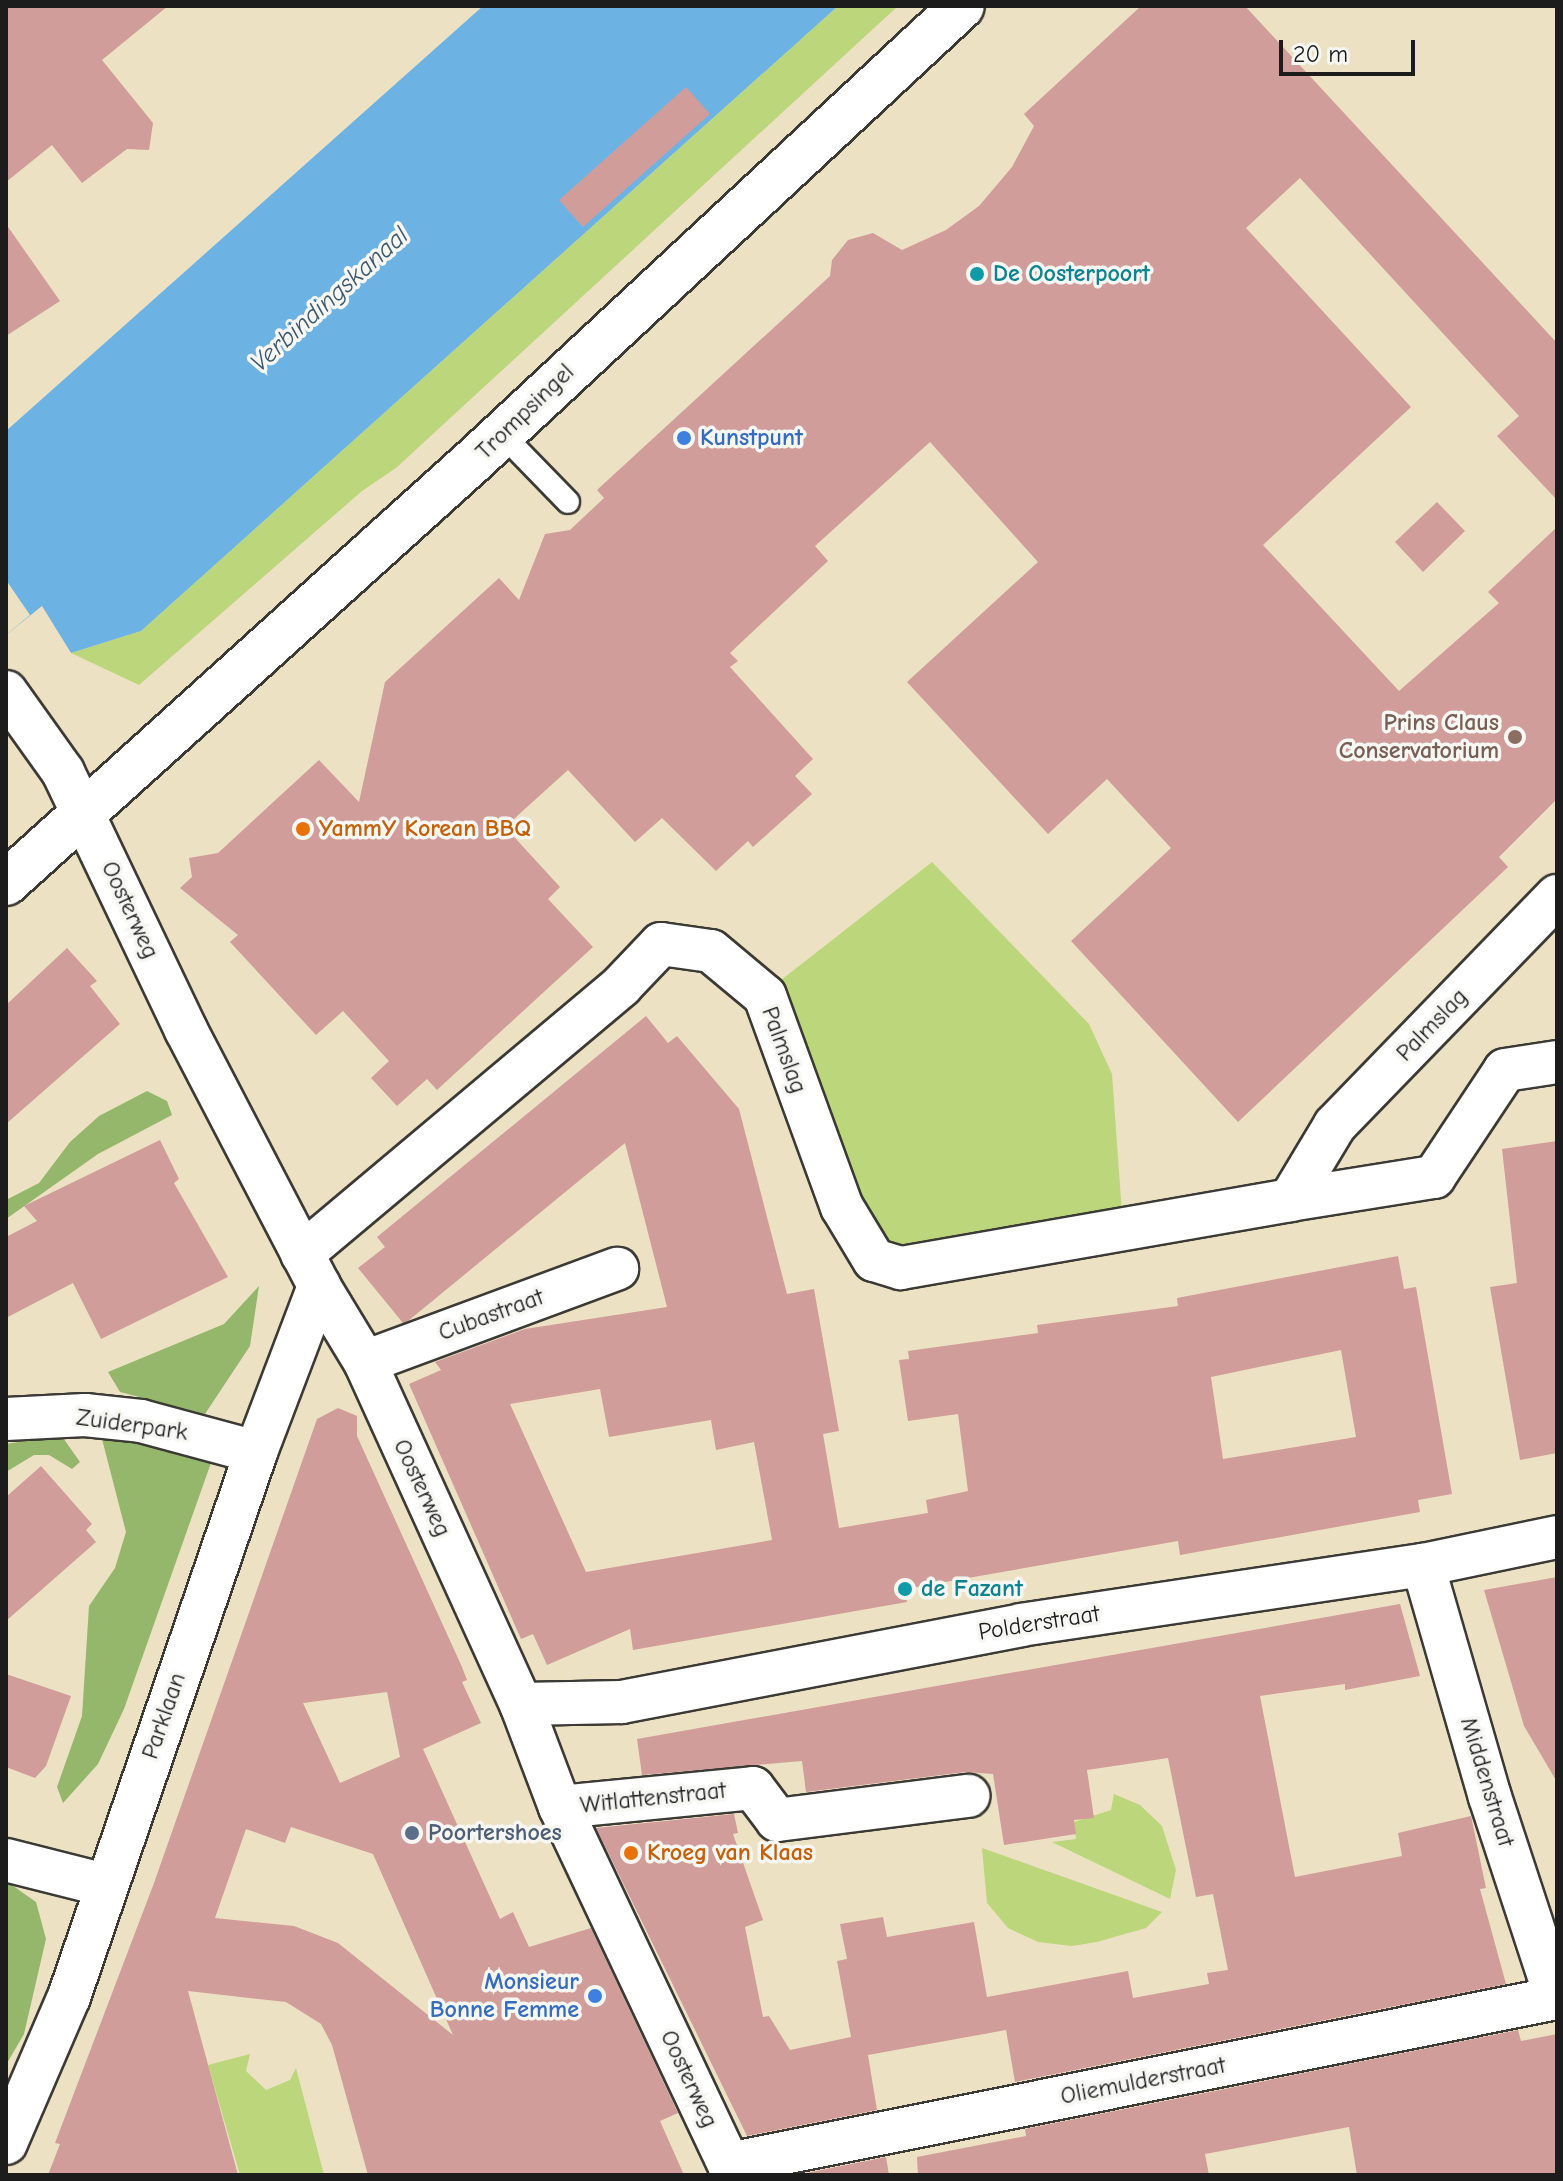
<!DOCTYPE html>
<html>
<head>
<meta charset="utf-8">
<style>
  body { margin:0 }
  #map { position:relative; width:1563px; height:2181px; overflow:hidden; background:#ede1c3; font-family:"Comic Neue",sans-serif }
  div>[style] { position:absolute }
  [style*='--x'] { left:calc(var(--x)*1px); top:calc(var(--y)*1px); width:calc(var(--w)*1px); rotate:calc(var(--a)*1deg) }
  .green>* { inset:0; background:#bcd67c }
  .forest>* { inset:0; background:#95b76c }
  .water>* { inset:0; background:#6cb3e3 }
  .pier>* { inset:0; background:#ede1c3 }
  .building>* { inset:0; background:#d09d9a }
  .roads { filter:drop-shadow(2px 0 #3b3a35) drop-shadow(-2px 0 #3b3a35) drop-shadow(0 2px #3b3a35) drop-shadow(0 -2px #3b3a35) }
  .lane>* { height:22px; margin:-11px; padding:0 11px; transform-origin:11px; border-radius:11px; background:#fff }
  .street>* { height:42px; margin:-21px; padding:0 21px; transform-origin:21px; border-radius:21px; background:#fff }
  .secondary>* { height:44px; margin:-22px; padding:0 22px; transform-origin:22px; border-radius:22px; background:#fff }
  .dots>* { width:22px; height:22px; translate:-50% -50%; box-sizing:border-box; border:4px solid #f6f6f2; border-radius:50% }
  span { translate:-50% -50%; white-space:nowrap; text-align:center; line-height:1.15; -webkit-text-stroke:7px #f6f6f2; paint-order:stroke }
  .culture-label { font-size:24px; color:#0d838f; font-weight:700 }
  .left { translate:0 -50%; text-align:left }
  .street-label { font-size:24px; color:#1c1c1c }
  .shop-label { font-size:24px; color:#366cbe; font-weight:700 }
  .right { translate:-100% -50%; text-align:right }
  .education-label { font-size:24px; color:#785e54; font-weight:700 }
  .food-label { font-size:24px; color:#c56008; font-weight:700 }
  .service-label { font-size:24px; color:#4e5e75; font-weight:700 }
  .water-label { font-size:26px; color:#3c586c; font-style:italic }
  .frame { position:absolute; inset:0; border:8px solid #1c1c1c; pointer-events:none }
  .scale { position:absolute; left:1279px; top:40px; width:136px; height:36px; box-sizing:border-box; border:4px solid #1c1c1c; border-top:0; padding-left:10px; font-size:24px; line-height:28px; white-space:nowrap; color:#1c1c1c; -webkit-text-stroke:6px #f6f6f2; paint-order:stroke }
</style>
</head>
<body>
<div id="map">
  <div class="green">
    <i style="clip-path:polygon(838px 6px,898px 6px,396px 468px,362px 491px,139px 685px,71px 653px,141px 631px)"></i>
    <i style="clip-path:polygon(932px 862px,1089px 1024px,1112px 1074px,1123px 1228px,869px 1274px,776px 984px)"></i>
    <i style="clip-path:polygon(1114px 1794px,1140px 1805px,1162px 1826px,1176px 1870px,1170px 1899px,1052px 1842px,1076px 1839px,1074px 1822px,1111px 1810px)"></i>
    <i style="clip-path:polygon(982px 1848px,1162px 1912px,1146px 1928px,1097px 1942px,1072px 1946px,1038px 1942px,1008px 1928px,987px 1903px)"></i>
    <i style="clip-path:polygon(250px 2054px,246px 2071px,266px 2090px,290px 2080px,296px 2068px,324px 2175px,240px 2175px,208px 2065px)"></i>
  </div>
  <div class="forest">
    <i style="clip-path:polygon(147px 1091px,167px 1101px,172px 1115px,98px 1154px,6px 1219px,6px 1200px,39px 1183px,70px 1142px,99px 1116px)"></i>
    <i style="clip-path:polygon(259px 1286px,250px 1346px,205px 1414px,120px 1392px,108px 1372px,224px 1324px)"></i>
    <i style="clip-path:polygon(61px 1435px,80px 1462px,72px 1469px,49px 1455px,34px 1455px,6px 1472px,6px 1444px)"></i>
    <i style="clip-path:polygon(102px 1439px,160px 1444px,212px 1460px,124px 1709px,98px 1764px,63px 1803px,57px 1787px,82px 1716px,89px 1606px,115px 1568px,126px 1532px)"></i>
    <i style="clip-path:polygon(6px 1881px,36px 1902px,46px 1939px,24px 2034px,6px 2065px)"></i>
  </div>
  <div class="water">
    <i style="clip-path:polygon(483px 6px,838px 6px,141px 631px,71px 653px,42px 606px,6px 635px,6px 431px)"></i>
  </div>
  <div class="pier">
    <i style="clip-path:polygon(6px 580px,30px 615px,6px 635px)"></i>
  </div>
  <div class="building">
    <i style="clip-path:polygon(6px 6px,168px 6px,102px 60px,153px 123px,149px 150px,127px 149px,82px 183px,52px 145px,6px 182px)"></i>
    <i style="clip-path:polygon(1141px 6px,1245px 6px,1557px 343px,1557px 500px,1497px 436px,1519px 416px,1300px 178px,1246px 228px,1411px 407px,1263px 545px,1399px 691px,1499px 603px,1488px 592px,1557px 527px,1557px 799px,1499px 857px,1508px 867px,1238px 1122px,1071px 941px,1171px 848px,1107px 779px,1048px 834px,907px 682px,1038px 562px,930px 442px,815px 546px,828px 561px,730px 653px,738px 661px,730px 667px,813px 759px,795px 776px,812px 794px,753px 847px,748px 841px,716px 871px,662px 818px,635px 842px,568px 770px,505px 827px,560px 887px,548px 899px,593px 947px,437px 1090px,427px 1079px,397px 1106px,371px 1078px,389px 1061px,343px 1011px,316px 1035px,230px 942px,238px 935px,180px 888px,192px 877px,189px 858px,218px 853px,319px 760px,359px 802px,385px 682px,499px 578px,519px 600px,545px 534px,570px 530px,604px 498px,597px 490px,830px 276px,832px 260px,848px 240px,873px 233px,902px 250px,946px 230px,979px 206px,1012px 167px,1034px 126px,1024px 114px)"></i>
    <i style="clip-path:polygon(686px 87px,710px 114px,583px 227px,559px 200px)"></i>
    <i style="clip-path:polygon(6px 224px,60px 301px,6px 336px)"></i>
    <i style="clip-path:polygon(1437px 502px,1465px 531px,1423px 572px,1395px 542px)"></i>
    <i style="clip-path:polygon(67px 948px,97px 981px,90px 986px,120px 1024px,6px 1124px,6px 1005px)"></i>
    <i style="clip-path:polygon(evenodd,646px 1016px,668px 1043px,677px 1036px,739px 1109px,787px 1294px,814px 1289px,839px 1431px,823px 1434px,839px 1528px,928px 1513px,926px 1500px,968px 1491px,958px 1414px,908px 1421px,899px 1360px,909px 1359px,908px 1351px,1038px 1333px,1037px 1325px,1178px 1306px,1177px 1298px,1398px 1256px,1404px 1289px,1416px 1287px,1452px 1494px,1418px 1500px,1420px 1512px,1180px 1555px,1178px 1541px,905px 1589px,907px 1602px,633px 1650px,630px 1629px,547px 1665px,533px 1634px,521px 1639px,409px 1384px,441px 1370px,435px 1362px,525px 1329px,667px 1307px,625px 1143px,408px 1321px,403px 1323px,358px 1268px,385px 1247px,377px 1237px,646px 1016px,1341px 1350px,1356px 1437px,1223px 1459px,1211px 1377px,1341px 1350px,646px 1016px,600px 1389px,609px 1437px,711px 1420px,716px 1450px,754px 1442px,772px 1540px,586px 1572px,510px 1404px,600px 1389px)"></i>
    <i style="clip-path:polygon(160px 1140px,179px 1179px,174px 1183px,228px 1277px,101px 1339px,73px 1283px,6px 1318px,6px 1237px,37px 1221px,24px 1206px)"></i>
    <i style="clip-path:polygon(1557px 1141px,1557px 1453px,1520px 1460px,1490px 1287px,1517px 1283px,1502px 1149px)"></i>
    <i style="clip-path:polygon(evenodd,338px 1408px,357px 1416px,357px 1436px,462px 1667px,467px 1680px,462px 1682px,481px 1723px,423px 1749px,451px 1811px,500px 1919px,513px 1912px,529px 1947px,591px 1928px,678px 2113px,660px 2121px,684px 2175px,368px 2175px,332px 2045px,321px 2024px,286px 2002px,188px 1991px,238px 2175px,48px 2175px,60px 2144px,55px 2143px,154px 1883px,317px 1419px,338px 1408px,387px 1692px,400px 1757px,340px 1783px,303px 1703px,387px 1692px,338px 1408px,291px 1827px,373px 1854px,453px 2035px,338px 1943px,294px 1926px,215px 1918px,246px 1829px,285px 1843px,291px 1827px)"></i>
    <i style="clip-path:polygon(41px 1466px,92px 1524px,86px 1530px,96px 1542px,6px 1621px,6px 1497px)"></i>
    <i style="clip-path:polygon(1557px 1577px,1557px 1782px,1524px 1726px,1484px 1590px)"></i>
    <i style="clip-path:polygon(1400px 1604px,1420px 1676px,1345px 1690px,1345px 1684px,1260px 1696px,1295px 1877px,1402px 1856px,1398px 1833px,1471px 1816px,1486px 1888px,1480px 1889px,1506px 1984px,1015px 2082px,1006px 2030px,868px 2055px,877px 2110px,747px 2136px,596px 1828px,734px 1814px,738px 1833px,733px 1834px,763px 1920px,745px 1927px,763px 2017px,769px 2016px,790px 2050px,851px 2037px,837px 1961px,847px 1959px,840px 1924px,883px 1917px,887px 1937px,974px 1922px,987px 1997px,1128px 1971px,1133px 1998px,1209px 1984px,1207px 1973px,1228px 1970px,1213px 1894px,1196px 1897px,1168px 1758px,1087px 1770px,1094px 1818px,1074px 1820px,1076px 1834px,1004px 1845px,993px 1774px,965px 1772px,806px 1792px,802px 1761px,642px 1775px,637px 1739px)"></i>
    <i style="clip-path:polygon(6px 1674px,71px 1696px,46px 1766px,35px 1778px,6px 1767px)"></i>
    <i style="clip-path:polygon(1518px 2030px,1521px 2041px,1557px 2034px,1557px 2175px,1357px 2175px,1349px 2127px,1205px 2154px,1209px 2175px,918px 2175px,917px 2157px,1026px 2136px,1025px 2129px)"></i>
    <i style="clip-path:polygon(886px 2157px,889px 2175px,796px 2175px)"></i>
  </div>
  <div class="roads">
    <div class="lane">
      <i style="--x:501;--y:433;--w:96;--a:45.8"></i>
    </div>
    <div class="street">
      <i style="--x:6;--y:692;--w:98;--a:54.5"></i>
      <i style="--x:63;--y:772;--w:286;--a:64.5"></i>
      <i style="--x:186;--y:1030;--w:288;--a:62.5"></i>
      <i style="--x:319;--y:1286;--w:89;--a:58.8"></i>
      <i style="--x:365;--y:1362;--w:376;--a:65.5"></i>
      <i style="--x:521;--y:1704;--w:110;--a:69.3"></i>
      <i style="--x:560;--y:1807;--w:407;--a:64.7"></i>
      <i style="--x:1290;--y:1200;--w:146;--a:-9.1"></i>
      <i style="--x:1434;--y:1177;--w:128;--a:-56.4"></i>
      <i style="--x:1505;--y:1070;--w:53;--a:-8.7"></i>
      <i style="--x:302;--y:1254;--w:417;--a:-40"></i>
      <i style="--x:621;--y:986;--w:58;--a:-46.4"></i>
      <i style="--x:661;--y:944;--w:50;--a:8"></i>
      <i style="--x:711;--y:951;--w:70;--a:39.8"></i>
      <i style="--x:765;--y:996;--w:225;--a:70"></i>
      <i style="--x:842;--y:1207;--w:62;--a:58.9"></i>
      <i style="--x:874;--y:1260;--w:28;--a:17"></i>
      <i style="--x:901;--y:1268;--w:395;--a:-9.9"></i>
      <i style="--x:1290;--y:1200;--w:87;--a:-59"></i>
      <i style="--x:1335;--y:1125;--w:319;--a:-45.9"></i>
      <i style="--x:365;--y:1362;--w:269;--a:-20.3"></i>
      <i style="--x:6;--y:1419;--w:79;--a:-2.9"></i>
      <i style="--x:85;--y:1415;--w:56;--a:6.1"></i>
      <i style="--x:141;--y:1421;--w:119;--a:15.1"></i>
      <i style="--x:1423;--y:1565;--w:241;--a:73.9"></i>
      <i style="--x:1490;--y:1797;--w:212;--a:71.8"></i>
      <i style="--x:521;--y:1704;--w:101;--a:-1.1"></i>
      <i style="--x:622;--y:1702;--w:406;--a:-10.9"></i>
      <i style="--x:1021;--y:1625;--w:406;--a:-8.5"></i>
      <i style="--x:1423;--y:1565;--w:137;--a:-11.8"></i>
      <i style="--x:560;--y:1807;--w:194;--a:-5.6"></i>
      <i style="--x:753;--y:1788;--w:40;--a:53"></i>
      <i style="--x:777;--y:1820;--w:193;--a:-7.2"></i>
      <i style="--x:6;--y:1860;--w:102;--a:14.2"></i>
      <i style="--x:6;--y:2143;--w:159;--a:-66.7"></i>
      <i style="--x:69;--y:1997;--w:576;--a:-71.06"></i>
      <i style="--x:256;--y:1452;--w:178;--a:-69.2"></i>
      <i style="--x:729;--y:2164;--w:844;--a:-11.34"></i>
    </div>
    <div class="secondary">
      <i style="--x:6;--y:883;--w:628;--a:-42.1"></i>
      <i style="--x:472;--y:462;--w:669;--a:-42.94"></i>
    </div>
  </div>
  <div class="dots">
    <i style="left:977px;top:274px;background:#0f9aa8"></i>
    <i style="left:684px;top:438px;background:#3f7fe0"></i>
    <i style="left:1515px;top:737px;background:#8d6e63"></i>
    <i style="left:303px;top:829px;background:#e8710a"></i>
    <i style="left:905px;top:1589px;background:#0f9aa8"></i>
    <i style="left:412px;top:1833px;background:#5c6f8a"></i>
    <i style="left:631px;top:1853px;background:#e8710a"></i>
    <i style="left:595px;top:1996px;background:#3f7fe0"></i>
  </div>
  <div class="culture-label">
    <span class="left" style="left:993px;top:274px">De Oosterpoort</span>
    <span class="left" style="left:921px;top:1589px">de Fazant</span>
  </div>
  <div class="street-label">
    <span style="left:525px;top:412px;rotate:-44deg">Trompsingel</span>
    <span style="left:130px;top:910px;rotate:65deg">Oosterweg</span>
    <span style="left:1432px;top:1025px;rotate:-46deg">Palmslag</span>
    <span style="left:784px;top:1050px;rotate:70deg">Palmslag</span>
    <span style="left:491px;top:1315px;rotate:-20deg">Cubastraat</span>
    <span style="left:132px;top:1425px;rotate:8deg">Zuiderpark</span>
    <span style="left:422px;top:1488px;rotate:65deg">Oosterweg</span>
    <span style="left:1039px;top:1623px;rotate:-9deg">Polderstraat</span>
    <span style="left:164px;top:1716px;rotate:-71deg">Parklaan</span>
    <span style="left:1487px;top:1782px;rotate:73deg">Middenstraat</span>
    <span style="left:653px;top:1798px;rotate:-6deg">Witlattenstraat</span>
    <span style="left:689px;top:2079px;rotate:65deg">Oosterweg</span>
    <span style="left:1143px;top:2081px;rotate:-11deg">Oliemulderstraat</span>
  </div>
  <div class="shop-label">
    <span class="left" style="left:700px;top:438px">Kunstpunt</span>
    <span class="right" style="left:579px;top:1996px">Monsieur<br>Bonne Femme</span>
  </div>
  <div class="education-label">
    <span class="right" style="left:1499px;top:737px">Prins Claus<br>Conservatorium</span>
  </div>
  <div class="food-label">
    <span class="left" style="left:319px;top:829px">YammY Korean BBQ</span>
    <span class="left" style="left:647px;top:1853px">Kroeg van Klaas</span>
  </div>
  <div class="service-label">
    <span class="left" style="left:428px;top:1833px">Poortershoes</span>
  </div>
  <div class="water-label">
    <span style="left:330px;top:300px;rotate:-42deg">Verbindingskanaal</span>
  </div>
  <div class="frame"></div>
  <div class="scale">20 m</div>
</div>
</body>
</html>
